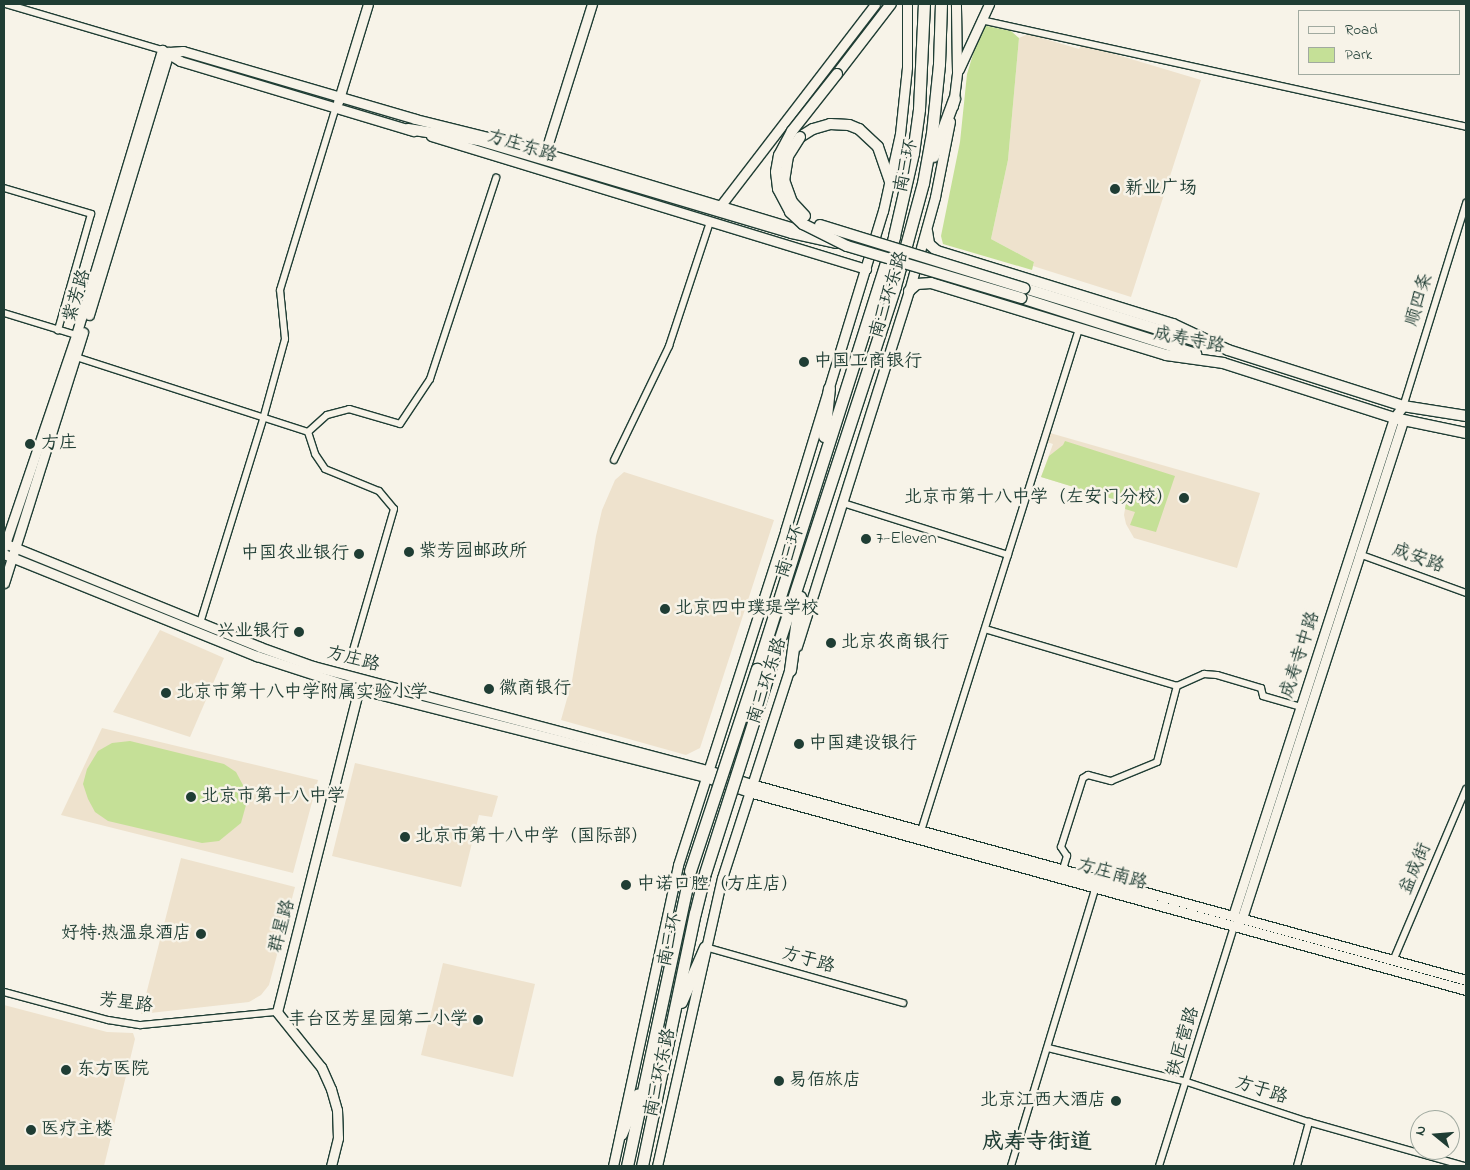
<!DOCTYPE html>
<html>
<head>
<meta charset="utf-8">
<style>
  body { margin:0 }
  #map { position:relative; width:1470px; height:1170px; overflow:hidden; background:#f7f3e8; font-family:"Indie Flower","LXGW WenKai TC",sans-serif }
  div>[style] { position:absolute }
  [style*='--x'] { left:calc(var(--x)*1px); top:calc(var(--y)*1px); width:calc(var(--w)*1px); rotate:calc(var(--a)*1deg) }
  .built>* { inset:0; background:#eee2cd }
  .green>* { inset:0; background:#c5e097 }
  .roads { filter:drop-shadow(1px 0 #1f3d34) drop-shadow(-1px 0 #1f3d34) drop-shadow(0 1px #1f3d34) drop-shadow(0 -1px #1f3d34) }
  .street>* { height:6px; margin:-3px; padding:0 3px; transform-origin:3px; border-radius:3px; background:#f7f3e8 }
  .secondary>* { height:9px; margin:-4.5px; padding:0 4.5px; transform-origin:4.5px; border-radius:4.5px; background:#f7f3e8 }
  .primary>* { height:10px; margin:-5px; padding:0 5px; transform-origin:5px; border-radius:5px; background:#f7f3e8 }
  .highway>* { height:11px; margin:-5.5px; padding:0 5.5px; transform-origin:5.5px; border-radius:5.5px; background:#f7f3e8 }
  .bridges { filter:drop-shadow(1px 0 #1f3d34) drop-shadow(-1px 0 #1f3d34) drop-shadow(0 1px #1f3d34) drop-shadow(0 -1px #1f3d34) }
  .primary-bridge>* { height:10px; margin:-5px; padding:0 5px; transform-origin:5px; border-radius:5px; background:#f7f3e8 }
  .highway-bridge>* { height:11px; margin:-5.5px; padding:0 5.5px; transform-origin:5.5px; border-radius:5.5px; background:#f7f3e8 }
  .dots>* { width:14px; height:14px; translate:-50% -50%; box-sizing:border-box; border:2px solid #f7f3e8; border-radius:50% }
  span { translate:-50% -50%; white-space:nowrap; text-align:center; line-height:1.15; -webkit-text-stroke:5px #f7f3e8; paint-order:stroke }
  .street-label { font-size:18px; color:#1f3d34 }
  .poi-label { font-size:18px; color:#1f3d34 }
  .left { translate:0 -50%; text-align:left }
  .right { translate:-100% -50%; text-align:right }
  .district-label { font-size:22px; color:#1f3d34; font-weight:700 }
  .frame { position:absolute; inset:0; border:5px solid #1f3d34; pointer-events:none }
  .legend { position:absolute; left:1298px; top:10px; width:162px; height:65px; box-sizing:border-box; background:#f7f3e8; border:1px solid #a1aaa0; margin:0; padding:6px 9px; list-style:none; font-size:15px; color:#1f3d34 }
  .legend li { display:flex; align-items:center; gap:10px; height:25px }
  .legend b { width:25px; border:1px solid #a1aaa0 }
  .north { position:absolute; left:1410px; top:1110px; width:50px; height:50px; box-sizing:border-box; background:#f7f3e8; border:1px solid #a1aaa0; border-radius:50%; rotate:287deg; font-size:14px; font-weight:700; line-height:20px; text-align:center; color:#1f3d34 }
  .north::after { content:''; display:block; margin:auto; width:18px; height:22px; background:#1f3d34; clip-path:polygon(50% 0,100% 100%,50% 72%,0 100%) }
</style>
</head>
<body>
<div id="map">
  <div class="built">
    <i style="clip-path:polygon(1028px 34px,1079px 49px,1081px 44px,1201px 80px,1131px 297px,1033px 266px,1034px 262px,991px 239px,1008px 160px,1019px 38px)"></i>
    <i style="clip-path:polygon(1050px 433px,1260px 493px,1237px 568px,1134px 538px,1126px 524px,1124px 515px,1126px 503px,1041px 477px,1053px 444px,1047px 442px)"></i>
    <i style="clip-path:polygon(624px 472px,774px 520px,700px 748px,686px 755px,561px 720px,572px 681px,596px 536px,602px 510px,615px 480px)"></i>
    <i style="clip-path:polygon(160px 630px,224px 658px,190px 737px,113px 712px)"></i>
    <i style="clip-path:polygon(102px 728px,318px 780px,293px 873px,61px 815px)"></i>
    <i style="clip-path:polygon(355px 763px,498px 796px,492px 817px,479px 815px,461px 887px,332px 856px)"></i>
    <i style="clip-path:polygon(181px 858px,295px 887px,269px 985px,261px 995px,249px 1002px,141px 1014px)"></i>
    <i style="clip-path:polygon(443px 963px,535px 984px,513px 1077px,421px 1055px)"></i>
    <i style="clip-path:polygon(4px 1005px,107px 1032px,133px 1033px,135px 1039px,104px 1166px,4px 1166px)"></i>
  </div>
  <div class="green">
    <i style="clip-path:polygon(982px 25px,1011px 31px,1019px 38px,1008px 160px,991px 239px,1034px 262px,1032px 270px,943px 244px,941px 236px,960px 142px,967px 74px)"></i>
    <i style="clip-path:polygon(1065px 441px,1175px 476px,1156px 532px,1130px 525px,1135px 512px,1125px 509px,1126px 503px,1041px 477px,1049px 456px,1063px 445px)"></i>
    <i style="clip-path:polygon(130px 741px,224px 764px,236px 772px,244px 787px,246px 805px,241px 823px,219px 841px,202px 843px,108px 821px,95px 812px,88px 799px,83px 784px,87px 769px,98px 751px,112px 743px)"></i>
  </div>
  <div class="roads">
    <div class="street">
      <i style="--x:6;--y:4;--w:163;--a:16.4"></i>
      <i style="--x:981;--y:20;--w:497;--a:12.4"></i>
      <i style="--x:4;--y:188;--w:91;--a:16.6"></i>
      <i style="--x:91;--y:214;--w:121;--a:105.9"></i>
      <i style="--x:4;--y:313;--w:75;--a:17"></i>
      <i style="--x:76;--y:357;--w:244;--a:17.9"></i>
      <i style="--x:308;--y:432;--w:23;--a:72"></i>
      <i style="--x:315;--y:454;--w:18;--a:56"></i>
      <i style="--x:325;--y:469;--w:58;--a:22.2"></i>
      <i style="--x:379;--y:491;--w:23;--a:50"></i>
      <i style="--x:394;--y:509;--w:154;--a:106.2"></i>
      <i style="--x:1403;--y:407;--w:214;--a:-72.8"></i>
      <i style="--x:308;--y:432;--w:25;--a:-42"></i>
      <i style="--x:327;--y:415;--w:23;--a:-15"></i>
      <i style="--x:349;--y:409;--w:53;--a:16.4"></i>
      <i style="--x:400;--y:424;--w:54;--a:-56.3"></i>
      <i style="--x:430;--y:379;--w:212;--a:-71.8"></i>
      <i style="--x:614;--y:460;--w:127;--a:-64.2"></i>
      <i style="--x:669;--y:346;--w:131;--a:-71.7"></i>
      <i style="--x:843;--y:503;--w:173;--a:17.5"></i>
      <i style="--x:1359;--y:554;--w:114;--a:20"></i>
      <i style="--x:200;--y:623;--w:214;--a:-72.8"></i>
      <i style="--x:263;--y:419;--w:83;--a:-74.6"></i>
      <i style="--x:285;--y:339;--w:49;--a:-95.8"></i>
      <i style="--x:280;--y:290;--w:191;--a:-73"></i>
      <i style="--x:985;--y:629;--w:200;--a:16.5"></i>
      <i style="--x:1177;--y:686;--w:30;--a:-24"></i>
      <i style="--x:1204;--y:674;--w:13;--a:4"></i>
      <i style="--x:1217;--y:675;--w:46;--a:16.5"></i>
      <i style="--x:1261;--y:688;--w:8;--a:76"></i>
      <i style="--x:1263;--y:696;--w:40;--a:16"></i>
      <i style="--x:921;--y:831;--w:526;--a:-72.53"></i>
      <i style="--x:1063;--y:869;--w:14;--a:-73"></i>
      <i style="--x:1067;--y:856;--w:11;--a:-124"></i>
      <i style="--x:1061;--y:847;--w:72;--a:-72.3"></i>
      <i style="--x:1083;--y:778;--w:6;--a:-31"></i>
      <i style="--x:1088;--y:775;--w:24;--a:15"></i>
      <i style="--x:1111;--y:781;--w:50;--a:-22.4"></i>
      <i style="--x:1157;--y:762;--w:79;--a:-75.3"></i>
      <i style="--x:705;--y:947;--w:206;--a:15.8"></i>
      <i style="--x:1393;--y:961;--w:187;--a:-67"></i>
      <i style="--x:4;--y:992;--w:108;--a:15.1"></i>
      <i style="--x:108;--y:1020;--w:33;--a:9"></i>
      <i style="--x:141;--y:1025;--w:137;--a:-5.5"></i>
      <i style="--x:1048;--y:1048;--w:143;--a:13.7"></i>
      <i style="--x:1187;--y:1082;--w:128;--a:18.2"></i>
      <i style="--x:1309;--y:1122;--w:161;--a:15.8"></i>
      <i style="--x:1011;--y:1166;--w:292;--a:-73.1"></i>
      <i style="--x:1159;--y:1166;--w:254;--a:-72.6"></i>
      <i style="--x:1297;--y:1166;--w:46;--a:-74.7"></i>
    </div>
    <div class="secondary">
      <i style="--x:169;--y:52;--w:14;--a:-4"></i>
      <i style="--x:183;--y:51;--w:242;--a:16.3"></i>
      <i style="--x:415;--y:119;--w:100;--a:13.9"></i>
      <i style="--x:512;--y:143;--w:312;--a:16.8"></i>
      <i style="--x:959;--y:69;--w:72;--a:-65.2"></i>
      <i style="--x:338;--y:102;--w:102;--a:-73"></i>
      <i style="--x:953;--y:106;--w:35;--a:-83"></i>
      <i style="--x:957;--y:71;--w:67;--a:-90.9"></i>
      <i style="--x:431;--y:136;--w:455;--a:17"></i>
      <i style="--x:545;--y:153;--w:156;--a:-72.5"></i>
      <i style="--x:721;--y:205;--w:253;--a:-52.5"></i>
      <i style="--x:89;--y:315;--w:275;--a:-73.1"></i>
      <i style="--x:4;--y:543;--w:276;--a:22.1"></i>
      <i style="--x:260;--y:647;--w:56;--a:19.7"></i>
      <i style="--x:313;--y:666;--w:407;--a:14.8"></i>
      <i style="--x:707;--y:770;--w:46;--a:17.7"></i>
      <i style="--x:751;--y:784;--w:741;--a:15.33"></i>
      <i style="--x:4;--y:547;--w:224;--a:-71.2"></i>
      <i style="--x:76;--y:335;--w:298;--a:-73.2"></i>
      <i style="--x:162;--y:50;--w:21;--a:31"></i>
      <i style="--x:180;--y:61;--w:244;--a:16.7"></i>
      <i style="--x:4;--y:554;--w:273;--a:22"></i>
      <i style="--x:257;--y:656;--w:106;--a:18.1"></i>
      <i style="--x:358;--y:689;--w:358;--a:14.2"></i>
      <i style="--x:705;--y:777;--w:46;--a:18.8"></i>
      <i style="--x:749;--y:792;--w:744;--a:15.44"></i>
      <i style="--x:4;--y:583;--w:263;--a:-72.5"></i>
      <i style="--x:797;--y:646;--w:372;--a:-72.5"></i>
      <i style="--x:909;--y:291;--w:98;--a:-74.5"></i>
      <i style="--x:935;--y:197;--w:77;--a:-78.8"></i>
      <i style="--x:1233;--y:916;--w:523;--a:-72.08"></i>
      <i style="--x:1394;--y:418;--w:15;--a:-53"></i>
      <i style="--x:1239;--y:923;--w:6;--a:-59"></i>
      <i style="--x:1242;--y:918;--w:522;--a:-72.05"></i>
      <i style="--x:331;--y:1166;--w:29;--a:-76"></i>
      <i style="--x:338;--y:1138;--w:28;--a:-92"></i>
      <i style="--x:337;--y:1110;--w:22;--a:-106"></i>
      <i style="--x:331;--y:1089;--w:24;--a:-114"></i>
      <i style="--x:321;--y:1067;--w:70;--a:-128.7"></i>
      <i style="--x:277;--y:1012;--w:338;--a:-75.8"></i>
      <i style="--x:613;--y:1166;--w:308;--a:-77.8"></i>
      <i style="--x:678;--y:865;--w:351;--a:-72.2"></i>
      <i style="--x:785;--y:531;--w:335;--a:-73"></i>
      <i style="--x:883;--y:211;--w:79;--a:-77.6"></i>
      <i style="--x:900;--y:134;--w:67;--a:-84"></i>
      <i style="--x:907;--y:67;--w:63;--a:-90"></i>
      <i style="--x:657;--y:1166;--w:295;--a:-77.3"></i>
      <i style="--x:722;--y:878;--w:224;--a:-72.1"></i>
    </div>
    <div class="primary">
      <i style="--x:837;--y:74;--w:88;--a:-52.4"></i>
      <i style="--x:408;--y:129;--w:71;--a:8.9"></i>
      <i style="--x:478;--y:140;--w:327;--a:16.5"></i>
      <i style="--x:792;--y:233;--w:45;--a:12.8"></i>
      <i style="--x:800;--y:137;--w:15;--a:-32"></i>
      <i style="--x:813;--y:129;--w:18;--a:-16"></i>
      <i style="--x:830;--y:124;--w:19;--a:3"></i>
      <i style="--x:849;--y:125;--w:11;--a:22"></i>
      <i style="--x:859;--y:129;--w:26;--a:43"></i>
      <i style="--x:878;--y:147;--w:37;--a:71"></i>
      <i style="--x:927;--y:231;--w:13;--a:81"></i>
      <i style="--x:929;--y:244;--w:11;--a:41"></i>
      <i style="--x:937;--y:251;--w:247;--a:17.2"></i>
      <i style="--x:1173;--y:324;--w:61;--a:25.3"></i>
      <i style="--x:1228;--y:350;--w:184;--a:17.7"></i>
      <i style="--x:1403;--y:406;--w:64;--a:9"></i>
      <i style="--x:1024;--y:288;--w:180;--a:17.1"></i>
      <i style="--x:909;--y:291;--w:11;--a:-41"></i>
      <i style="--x:917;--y:284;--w:14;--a:-4"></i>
      <i style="--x:931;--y:283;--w:246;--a:17"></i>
      <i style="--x:1166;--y:355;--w:58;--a:8"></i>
      <i style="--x:1223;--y:363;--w:180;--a:17.8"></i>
      <i style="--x:1394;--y:418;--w:74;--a:11.8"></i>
      <i style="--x:1021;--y:298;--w:184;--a:17.7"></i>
    </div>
    <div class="highway">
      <i style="--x:933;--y:156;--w:61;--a:-69.8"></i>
      <i style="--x:824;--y:436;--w:48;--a:-84.1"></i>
      <i style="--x:757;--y:669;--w:454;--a:-72.4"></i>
      <i style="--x:894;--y:236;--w:85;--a:-77.1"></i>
      <i style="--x:913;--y:153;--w:44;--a:-82.2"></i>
      <i style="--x:919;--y:109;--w:105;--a:-87.3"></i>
      <i style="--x:790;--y:670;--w:74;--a:-82.2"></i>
      <i style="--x:769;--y:672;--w:406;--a:-71.9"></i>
      <i style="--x:895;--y:286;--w:107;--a:-74.8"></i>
      <i style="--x:923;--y:183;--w:51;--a:-79.8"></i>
      <i style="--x:932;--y:133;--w:69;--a:-84.2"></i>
      <i style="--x:939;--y:64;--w:60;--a:-88.1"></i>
      <i style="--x:681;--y:1002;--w:60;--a:-66.4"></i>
      <i style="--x:621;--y:1134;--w:43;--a:-67"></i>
      <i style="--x:627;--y:1166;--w:302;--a:-77.9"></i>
      <i style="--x:642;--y:1166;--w:258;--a:-78.2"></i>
      <i style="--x:695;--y:913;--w:41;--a:-76"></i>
    </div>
  </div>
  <div class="bridges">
    <div class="primary-bridge">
      <i style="--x:837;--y:74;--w:73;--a:128.3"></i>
      <i style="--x:792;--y:131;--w:27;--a:118"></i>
      <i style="--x:779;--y:155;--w:17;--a:100"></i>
      <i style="--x:776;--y:172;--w:17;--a:83"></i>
      <i style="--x:778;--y:189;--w:26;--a:62"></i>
      <i style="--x:790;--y:212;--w:18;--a:43"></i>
      <i style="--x:803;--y:224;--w:49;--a:26.6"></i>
      <i style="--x:847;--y:246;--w:182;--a:16.6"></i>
      <i style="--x:800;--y:137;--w:22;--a:122"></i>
      <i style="--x:788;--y:156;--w:24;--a:99"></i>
      <i style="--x:784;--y:180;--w:23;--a:70"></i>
      <i style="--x:792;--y:202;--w:19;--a:47"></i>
      <i style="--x:820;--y:225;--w:214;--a:17.2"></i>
    </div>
    <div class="highway-bridge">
      <i style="--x:690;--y:871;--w:213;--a:-71.7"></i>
      <i style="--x:705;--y:873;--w:211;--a:-72.3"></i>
    </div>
  </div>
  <div class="dots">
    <i style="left:1115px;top:189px;background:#1f3d34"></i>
    <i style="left:804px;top:362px;background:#1f3d34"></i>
    <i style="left:30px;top:444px;background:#1f3d34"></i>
    <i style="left:1184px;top:498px;background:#1f3d34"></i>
    <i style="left:866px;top:539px;background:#1f3d34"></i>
    <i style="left:409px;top:552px;background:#1f3d34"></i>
    <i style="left:359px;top:554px;background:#1f3d34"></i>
    <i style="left:665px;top:609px;background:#1f3d34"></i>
    <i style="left:299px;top:632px;background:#1f3d34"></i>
    <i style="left:831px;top:643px;background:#1f3d34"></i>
    <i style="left:489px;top:689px;background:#1f3d34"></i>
    <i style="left:166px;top:693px;background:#1f3d34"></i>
    <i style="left:799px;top:744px;background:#1f3d34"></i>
    <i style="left:191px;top:797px;background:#1f3d34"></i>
    <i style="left:405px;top:837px;background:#1f3d34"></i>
    <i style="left:626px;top:885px;background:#1f3d34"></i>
    <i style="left:201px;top:934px;background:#1f3d34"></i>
    <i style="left:478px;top:1020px;background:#1f3d34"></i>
    <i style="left:66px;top:1070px;background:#1f3d34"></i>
    <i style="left:779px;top:1081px;background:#1f3d34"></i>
    <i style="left:1116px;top:1101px;background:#1f3d34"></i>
    <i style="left:31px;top:1130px;background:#1f3d34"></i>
  </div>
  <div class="street-label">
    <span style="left:522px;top:147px;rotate:17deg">方庄东路</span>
    <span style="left:907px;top:166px;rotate:-78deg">南三环</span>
    <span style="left:890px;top:295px;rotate:-73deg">南三环东路</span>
    <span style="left:78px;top:296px;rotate:-73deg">紫芳路</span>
    <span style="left:1420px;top:300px;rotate:-73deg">顺四条</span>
    <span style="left:1189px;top:341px;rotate:11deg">成寿寺路</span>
    <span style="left:791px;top:552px;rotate:-72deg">南三环</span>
    <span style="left:1418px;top:559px;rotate:20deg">成安路</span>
    <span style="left:1301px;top:655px;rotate:-72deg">成寿寺中路</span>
    <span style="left:353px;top:660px;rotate:15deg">方庄路</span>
    <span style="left:768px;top:681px;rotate:-72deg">南三环东路</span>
    <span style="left:1416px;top:869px;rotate:-67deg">益成街</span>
    <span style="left:1112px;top:875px;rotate:16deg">方庄南路</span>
    <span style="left:283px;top:926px;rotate:-75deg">群星路</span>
    <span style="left:671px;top:940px;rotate:-78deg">南三环</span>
    <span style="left:808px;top:961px;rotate:16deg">方于路</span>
    <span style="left:126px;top:1004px;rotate:7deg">芳星路</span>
    <span style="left:1184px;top:1042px;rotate:-73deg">铁匠营路</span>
    <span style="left:661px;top:1073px;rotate:-78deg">南三环东路</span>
    <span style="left:1261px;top:1091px;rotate:18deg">方于路</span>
  </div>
  <div class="poi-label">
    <span class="left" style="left:1125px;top:189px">新业广场</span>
    <span class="left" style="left:814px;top:362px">中国工商银行</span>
    <span class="left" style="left:41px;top:444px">方庄</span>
    <span class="right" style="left:1174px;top:498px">北京市第十八中学（左安门分校）</span>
    <span class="left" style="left:876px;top:539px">7-Eleven</span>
    <span class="left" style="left:419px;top:552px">紫芳园邮政所</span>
    <span class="right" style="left:349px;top:554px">中国农业银行</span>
    <span class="left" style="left:675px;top:609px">北京四中璞瑅学校</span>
    <span class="right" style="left:289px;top:632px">兴业银行</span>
    <span class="left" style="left:841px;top:643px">北京农商银行</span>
    <span class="left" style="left:499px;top:689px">徽商银行</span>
    <span class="left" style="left:176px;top:693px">北京市第十八中学附属实验小学</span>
    <span class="left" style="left:809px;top:744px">中国建设银行</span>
    <span class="left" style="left:201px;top:797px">北京市第十八中学</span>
    <span class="left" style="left:415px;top:837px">北京市第十八中学（国际部）</span>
    <span class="left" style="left:637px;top:885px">中诺口腔（方庄店）</span>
    <span class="right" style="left:191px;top:934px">好特·热温泉酒店</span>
    <span class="right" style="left:468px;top:1020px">丰台区芳星园第二小学</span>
    <span class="left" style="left:77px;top:1070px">东方医院</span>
    <span class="left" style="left:789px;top:1081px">易佰旅店</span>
    <span class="right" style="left:1106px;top:1101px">北京江西大酒店</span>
    <span class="left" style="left:41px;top:1130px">医疗主楼</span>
  </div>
  <div class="district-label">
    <span style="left:1037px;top:1144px">成寿寺街道</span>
  </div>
  <div class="frame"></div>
  <ul class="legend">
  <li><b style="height:6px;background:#f7f3e8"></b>Road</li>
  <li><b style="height:14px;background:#c5e097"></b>Park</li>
  </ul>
  <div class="north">N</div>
</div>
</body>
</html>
